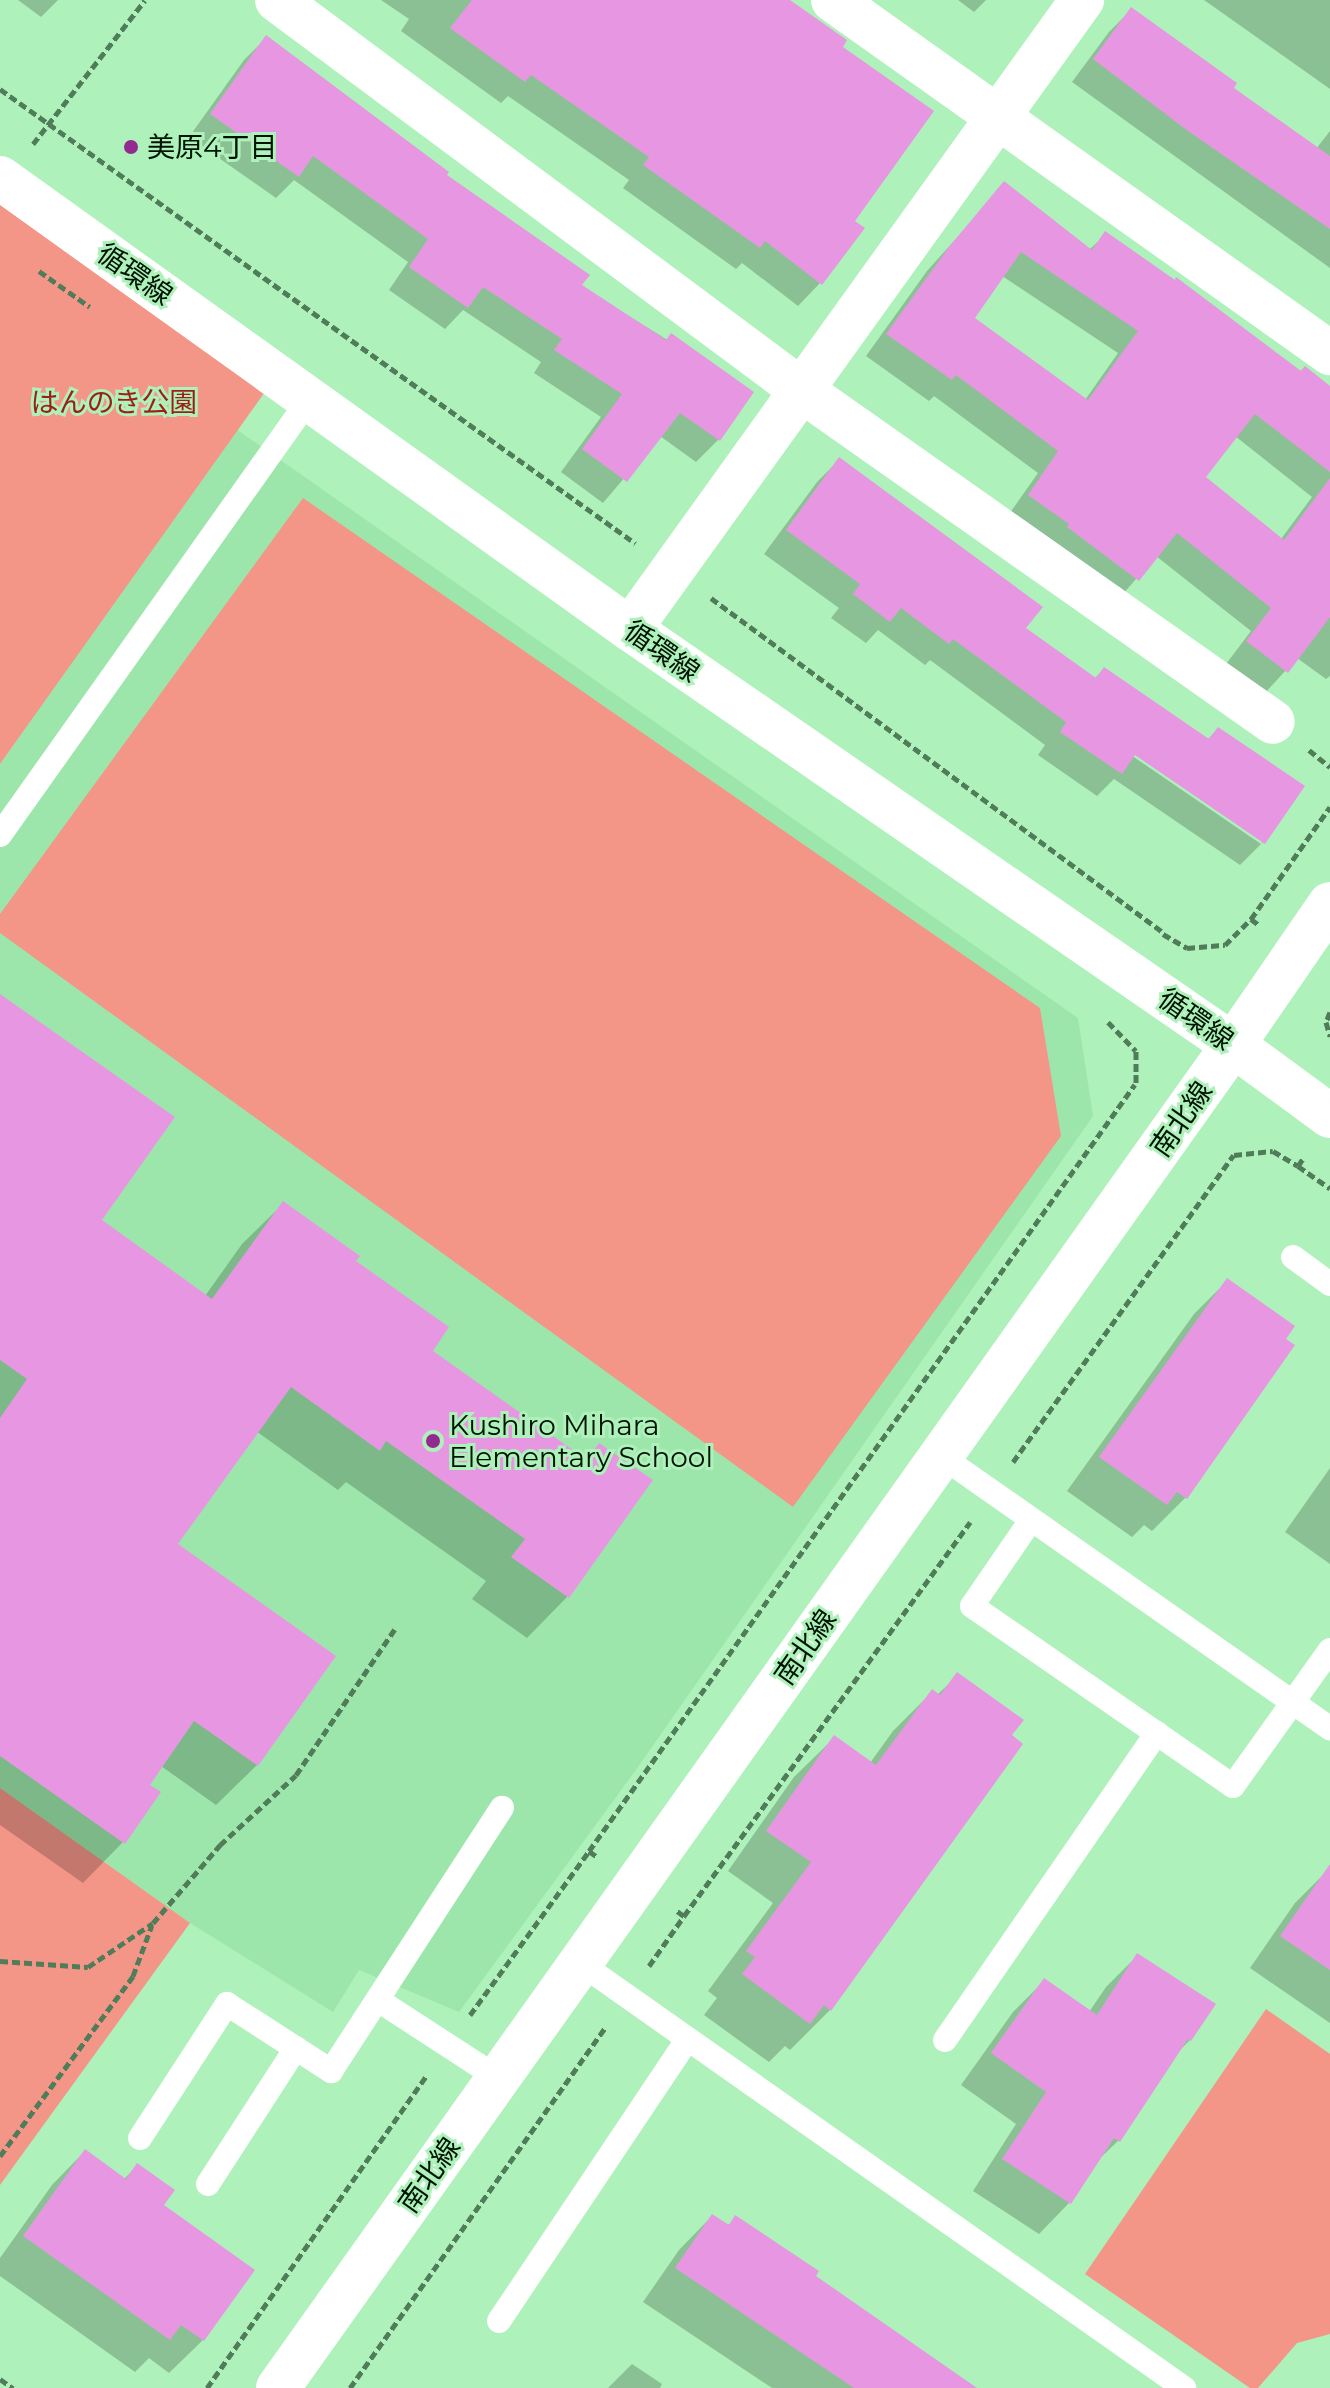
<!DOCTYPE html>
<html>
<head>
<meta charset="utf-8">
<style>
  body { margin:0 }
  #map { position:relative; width:1330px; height:2388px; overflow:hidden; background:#aef1ba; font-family:Montserrat,"Noto Sans JP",sans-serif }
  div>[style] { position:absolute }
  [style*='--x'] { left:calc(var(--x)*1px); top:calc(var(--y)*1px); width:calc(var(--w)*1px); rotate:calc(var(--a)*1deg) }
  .built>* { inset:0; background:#9de6ab }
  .green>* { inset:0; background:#f39688 }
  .shadow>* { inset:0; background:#0003 }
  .building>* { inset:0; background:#e797e1 }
  .path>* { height:5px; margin-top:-2.5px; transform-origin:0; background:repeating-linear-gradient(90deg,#517c59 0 8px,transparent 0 12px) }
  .service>* { height:24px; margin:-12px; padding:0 12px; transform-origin:12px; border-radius:12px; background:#fff }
  .minor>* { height:44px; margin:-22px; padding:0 22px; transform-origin:22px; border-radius:22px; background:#fff }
  .tertiary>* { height:44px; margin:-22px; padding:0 22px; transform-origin:22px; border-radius:22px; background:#fff }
  .dots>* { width:22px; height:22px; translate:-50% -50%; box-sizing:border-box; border:4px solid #aef1ba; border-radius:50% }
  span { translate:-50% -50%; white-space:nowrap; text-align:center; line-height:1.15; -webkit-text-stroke:6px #aef1ba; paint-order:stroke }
  .poi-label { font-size:28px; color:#001403 }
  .left { translate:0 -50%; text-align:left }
  .street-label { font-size:28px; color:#001403 }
  .park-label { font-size:28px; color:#9d1e14 }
</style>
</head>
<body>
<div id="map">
  <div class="built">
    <i style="clip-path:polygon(236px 429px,1078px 1018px,1093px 1116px,638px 1767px,459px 2012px,359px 1970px,333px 2012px,190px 1923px,0 1788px,0 764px)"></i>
  </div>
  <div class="green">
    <i style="clip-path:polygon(0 178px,277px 375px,0 764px)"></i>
    <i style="clip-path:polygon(303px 498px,1040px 1008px,1061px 1136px,793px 1507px,0 933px,0 914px)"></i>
    <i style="clip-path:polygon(0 1788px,190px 1923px,0 2185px)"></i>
    <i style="clip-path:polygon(1266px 2009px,1330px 2054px,1330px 2334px,1297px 2343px,1258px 2388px,1250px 2388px,1085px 2274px)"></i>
  </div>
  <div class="shadow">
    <i style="clip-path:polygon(18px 0,58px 0,41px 17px)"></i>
    <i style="clip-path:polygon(381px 0,786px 0,840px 47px,852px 221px,820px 283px,798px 306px,742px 263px,736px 269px,623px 188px,629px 180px,508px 96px,501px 103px,401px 31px,409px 19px)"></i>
    <i style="clip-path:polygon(958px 0,986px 0,974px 12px)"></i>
    <i style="clip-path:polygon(1204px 0,1330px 0,1330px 89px)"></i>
    <i style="clip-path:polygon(1131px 10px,1231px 88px,1316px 149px,1330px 131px,1330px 268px,1072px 82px,1109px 32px)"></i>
    <i style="clip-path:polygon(266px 38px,579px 285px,751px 392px,718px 440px,696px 462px,660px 436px,603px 503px,561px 472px,601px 417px,534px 373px,541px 362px,463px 310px,445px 329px,389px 290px,408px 262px,294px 180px,276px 198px,189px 137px,244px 60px)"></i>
    <i style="clip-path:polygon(evenodd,1005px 184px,1089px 250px,1106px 234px,1299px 372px,1304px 368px,1330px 388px,1330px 676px,1326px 679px,1297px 658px,1265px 693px,1226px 664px,1251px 631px,1156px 556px,1116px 602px,1007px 517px,1038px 473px,934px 396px,929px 401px,866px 356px,927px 271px,1005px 184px,1002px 276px,1118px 353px,1085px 400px,972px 318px,1002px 276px,1005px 184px,1235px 436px,1312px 497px,1281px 539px,1204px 478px,1235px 436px)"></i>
    <i style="clip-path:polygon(839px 460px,1023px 628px,1094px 679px,1104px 669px,1207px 740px,1218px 729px,1302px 786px,1262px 844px,1262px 839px,1128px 748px,1125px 751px,1261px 844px,1240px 865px,1114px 779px,1097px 796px,1038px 755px,1045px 745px,930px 660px,925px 665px,878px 630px,866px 643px,831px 618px,839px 608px,764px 554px,817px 482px)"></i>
    <i style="clip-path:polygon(0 1001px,99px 1221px,205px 1296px,242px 1244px,283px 1204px,353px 1262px,430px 1352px,584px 1461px,599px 1445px,650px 1481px,567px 1597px,527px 1638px,472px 1599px,486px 1581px,346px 1482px,338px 1490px,256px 1431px,176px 1544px,257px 1765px,216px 1805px,161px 1766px,148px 1785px,123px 1842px,83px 1883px,0 1825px)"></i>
    <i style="clip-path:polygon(1227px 1281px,1292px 1345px,1185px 1498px,1152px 1531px,1144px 1525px,1132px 1537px,1067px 1491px,1194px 1314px)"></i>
    <i style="clip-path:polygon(1330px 1468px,1330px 1564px,1285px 1532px)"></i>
    <i style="clip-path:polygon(958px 1675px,830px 2010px,790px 2050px,785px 2046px,769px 2062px,704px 2015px,717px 1998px,708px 1991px,773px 1903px,728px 1871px,794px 1777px,834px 1738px,870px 1763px,893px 1731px,932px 1692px,937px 1695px)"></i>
    <i style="clip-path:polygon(1326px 1872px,1330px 1874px,1330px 2023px,1250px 1968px,1295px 1903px)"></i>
    <i style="clip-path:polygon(1137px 1956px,1190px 2040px,1175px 2055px,1118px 2141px,1095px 2163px,1070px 2202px,1039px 2234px,973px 2191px,1016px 2124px,961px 2085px,1013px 2012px,1045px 1980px,1089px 2012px,1106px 1987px)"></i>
    <i style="clip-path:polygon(85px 2151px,124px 2179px,137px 2166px,161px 2206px,203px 2340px,169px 2373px,149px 2358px,135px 2372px,0 2276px,0 2258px,52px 2185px)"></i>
    <i style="clip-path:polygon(712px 2216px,727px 2226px,736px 2218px,813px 2277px,975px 2388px,772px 2388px,643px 2302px,679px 2250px)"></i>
    <i style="clip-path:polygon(632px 2364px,662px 2384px,660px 2388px,608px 2388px)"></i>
  </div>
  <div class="building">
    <i style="clip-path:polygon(472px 0,790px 0,847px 40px,843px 47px,934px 111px,855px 221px,865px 228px,822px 285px,765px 241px,760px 248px,643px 165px,649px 157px,531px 75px,525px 82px,450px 28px)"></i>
    <i style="clip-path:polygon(1131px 7px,1237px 83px,1234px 88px,1330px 156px,1330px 229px,1188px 131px,1093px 59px)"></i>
    <i style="clip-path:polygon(266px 35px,449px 172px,447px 175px,590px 275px,582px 285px,666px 340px,671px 333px,754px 392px,720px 441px,680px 413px,627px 482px,582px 449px,622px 394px,554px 350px,562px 339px,483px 287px,468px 308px,409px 267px,428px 239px,313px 156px,299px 177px,210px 114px)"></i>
    <i style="clip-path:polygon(evenodd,1004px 181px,1092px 250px,1105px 231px,1175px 280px,1176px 277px,1301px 371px,1305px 366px,1330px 386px,1330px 472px,1255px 414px,1206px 477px,1284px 540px,1330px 478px,1330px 617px,1288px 673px,1246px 641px,1271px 608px,1177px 533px,1139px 581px,1067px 527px,1069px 524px,1028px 495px,1058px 451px,956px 375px,952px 380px,886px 334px,949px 247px,1004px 181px,1021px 252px,1138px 331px,1088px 400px,975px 318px,1021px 252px)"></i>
    <i style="clip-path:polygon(839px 457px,1043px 607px,1026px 628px,1096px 678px,1104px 667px,1209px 739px,1218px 727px,1305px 786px,1265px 844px,1135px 755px,1122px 774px,1060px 732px,1066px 722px,953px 639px,949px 644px,901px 608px,890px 622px,853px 594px,860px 584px,786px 530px)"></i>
    <i style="clip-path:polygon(0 994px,175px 1117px,102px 1220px,212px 1299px,283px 1201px,360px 1256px,356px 1261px,449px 1327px,433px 1351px,587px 1460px,599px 1443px,653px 1480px,569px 1598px,511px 1557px,525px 1539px,386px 1441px,380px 1451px,291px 1387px,178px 1544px,336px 1656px,258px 1766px,194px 1721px,150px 1785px,161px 1792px,125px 1844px,0 1756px,0 1418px,27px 1379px,0 1360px)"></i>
    <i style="clip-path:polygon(1227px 1278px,1295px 1326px,1286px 1339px,1295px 1345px,1187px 1499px,1177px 1492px,1167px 1505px,1099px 1457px)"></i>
    <i style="clip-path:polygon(957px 1672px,1024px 1720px,1012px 1735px,1023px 1744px,831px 2011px,824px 2005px,810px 2024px,742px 1974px,755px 1957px,746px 1951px,811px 1862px,766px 1831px,834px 1735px,876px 1765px,932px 1689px,940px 1695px)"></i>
    <i style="clip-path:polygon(1330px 1864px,1330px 1970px,1280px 1936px)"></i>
    <i style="clip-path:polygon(1137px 1953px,1216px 2004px,1191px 2041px,1188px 2039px,1120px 2142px,1114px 2138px,1071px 2204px,1002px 2159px,1046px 2092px,991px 2053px,1044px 1978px,1097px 2015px)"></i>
    <i style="clip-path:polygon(85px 2149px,126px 2179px,137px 2163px,175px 2190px,164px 2205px,255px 2270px,204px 2341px,181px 2325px,170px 2340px,23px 2236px)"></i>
    <i style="clip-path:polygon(712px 2214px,729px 2225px,735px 2215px,819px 2271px,816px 2276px,977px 2388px,854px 2388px,675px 2268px)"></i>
  </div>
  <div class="path">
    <i style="--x:0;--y:89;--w:781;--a:35.56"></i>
    <i style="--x:33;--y:144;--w:182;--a:-52.1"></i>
    <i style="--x:39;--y:271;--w:62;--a:35.2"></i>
    <i style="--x:711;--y:598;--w:563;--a:36.48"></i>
    <i style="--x:1309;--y:750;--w:27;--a:39"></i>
    <i style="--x:1251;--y:919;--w:137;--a:-54.8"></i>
    <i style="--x:1163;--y:934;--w:28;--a:30"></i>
    <i style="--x:1187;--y:948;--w:38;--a:-5"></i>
    <i style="--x:1225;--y:945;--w:37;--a:-45"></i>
    <i style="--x:1251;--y:919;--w:10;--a:37"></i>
    <i style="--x:1330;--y:1012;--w:11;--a:112"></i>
    <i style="--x:1326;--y:1022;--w:15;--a:74"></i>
    <i style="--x:1108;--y:1022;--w:40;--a:46"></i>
    <i style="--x:1136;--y:1051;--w:33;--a:90"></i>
    <i style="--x:1298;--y:1166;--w:39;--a:35"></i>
    <i style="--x:1013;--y:1462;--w:378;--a:-54.3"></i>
    <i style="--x:1234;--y:1155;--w:39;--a:-6"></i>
    <i style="--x:1273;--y:1151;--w:29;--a:31"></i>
    <i style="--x:1298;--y:1166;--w:11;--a:-56"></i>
    <i style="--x:589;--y:1851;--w:941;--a:-54.55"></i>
    <i style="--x:684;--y:1916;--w:487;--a:-54"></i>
    <i style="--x:0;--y:1961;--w:88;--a:3.9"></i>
    <i style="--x:88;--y:1967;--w:78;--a:-34.1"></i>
    <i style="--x:153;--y:1923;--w:103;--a:-49.3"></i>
    <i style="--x:220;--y:1845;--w:103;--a:-42.6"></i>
    <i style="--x:296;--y:1775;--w:176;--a:-55.9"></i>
    <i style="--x:649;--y:1966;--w:61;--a:-55"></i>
    <i style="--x:684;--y:1916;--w:9;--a:-144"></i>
    <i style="--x:470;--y:2015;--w:203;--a:-54"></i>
    <i style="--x:589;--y:1851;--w:9;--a:36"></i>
    <i style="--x:0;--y:2156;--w:224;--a:-53.5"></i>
    <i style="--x:133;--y:1976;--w:54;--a:-69.6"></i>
    <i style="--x:0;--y:2379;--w:16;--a:35"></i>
    <i style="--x:207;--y:2388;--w:383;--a:-54.9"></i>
    <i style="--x:350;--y:2388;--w:443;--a:-54.7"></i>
  </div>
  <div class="service">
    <i style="--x:0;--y:835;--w:536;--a:-54.65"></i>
    <i style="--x:1293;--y:1257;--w:46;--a:36.1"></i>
    <i style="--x:941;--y:1456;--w:475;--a:35"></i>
    <i style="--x:1031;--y:1520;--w:104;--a:124.5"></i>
    <i style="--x:972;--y:1606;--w:317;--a:34.6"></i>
    <i style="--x:1233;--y:1786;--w:167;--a:-54.5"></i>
    <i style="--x:580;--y:1963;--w:739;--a:35.13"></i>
    <i style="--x:378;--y:2000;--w:143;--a:33"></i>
    <i style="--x:945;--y:2040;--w:373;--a:-55.4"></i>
    <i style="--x:140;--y:2138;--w:160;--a:-57"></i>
    <i style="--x:227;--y:2004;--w:124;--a:32.8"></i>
    <i style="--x:331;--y:2071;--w:314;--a:-57"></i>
    <i style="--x:208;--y:2184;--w:162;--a:-57.1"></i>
    <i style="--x:499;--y:2321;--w:339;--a:-56.2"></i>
  </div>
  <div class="minor">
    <i style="--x:277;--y:0;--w:657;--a:36.64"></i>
    <i style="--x:804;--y:392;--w:573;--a:35.13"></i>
    <i style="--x:833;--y:0;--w:610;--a:35.38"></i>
    <i style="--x:630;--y:629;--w:775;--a:-54.3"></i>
    <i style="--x:1233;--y:1045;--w:171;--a:-55.5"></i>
  </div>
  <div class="tertiary">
    <i style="--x:0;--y:178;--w:775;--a:35.6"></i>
    <i style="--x:630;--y:629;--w:733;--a:34.6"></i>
    <i style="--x:1233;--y:1045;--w:120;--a:36.2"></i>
    <i style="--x:278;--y:2388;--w:1648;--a:-54.58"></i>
  </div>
  <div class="dots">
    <i style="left:131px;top:147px;background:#932a8f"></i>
    <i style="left:433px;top:1441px;background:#932a8f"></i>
  </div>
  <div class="poi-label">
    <span class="left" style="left:147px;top:147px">美原4丁目</span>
    <span class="left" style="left:449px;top:1441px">Kushiro Mihara<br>Elementary School</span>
  </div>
  <div class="street-label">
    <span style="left:135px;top:274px;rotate:35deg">循環線</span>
    <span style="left:662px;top:651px;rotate:35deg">循環線</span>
    <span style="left:1196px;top:1019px;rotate:35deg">循環線</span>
    <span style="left:1181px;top:1119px;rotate:-55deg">南北線</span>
    <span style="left:805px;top:1647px;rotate:-55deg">南北線</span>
    <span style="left:429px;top:2175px;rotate:-55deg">南北線</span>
  </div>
  <div class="park-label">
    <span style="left:114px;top:402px">はんのき公園</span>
  </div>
</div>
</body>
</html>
